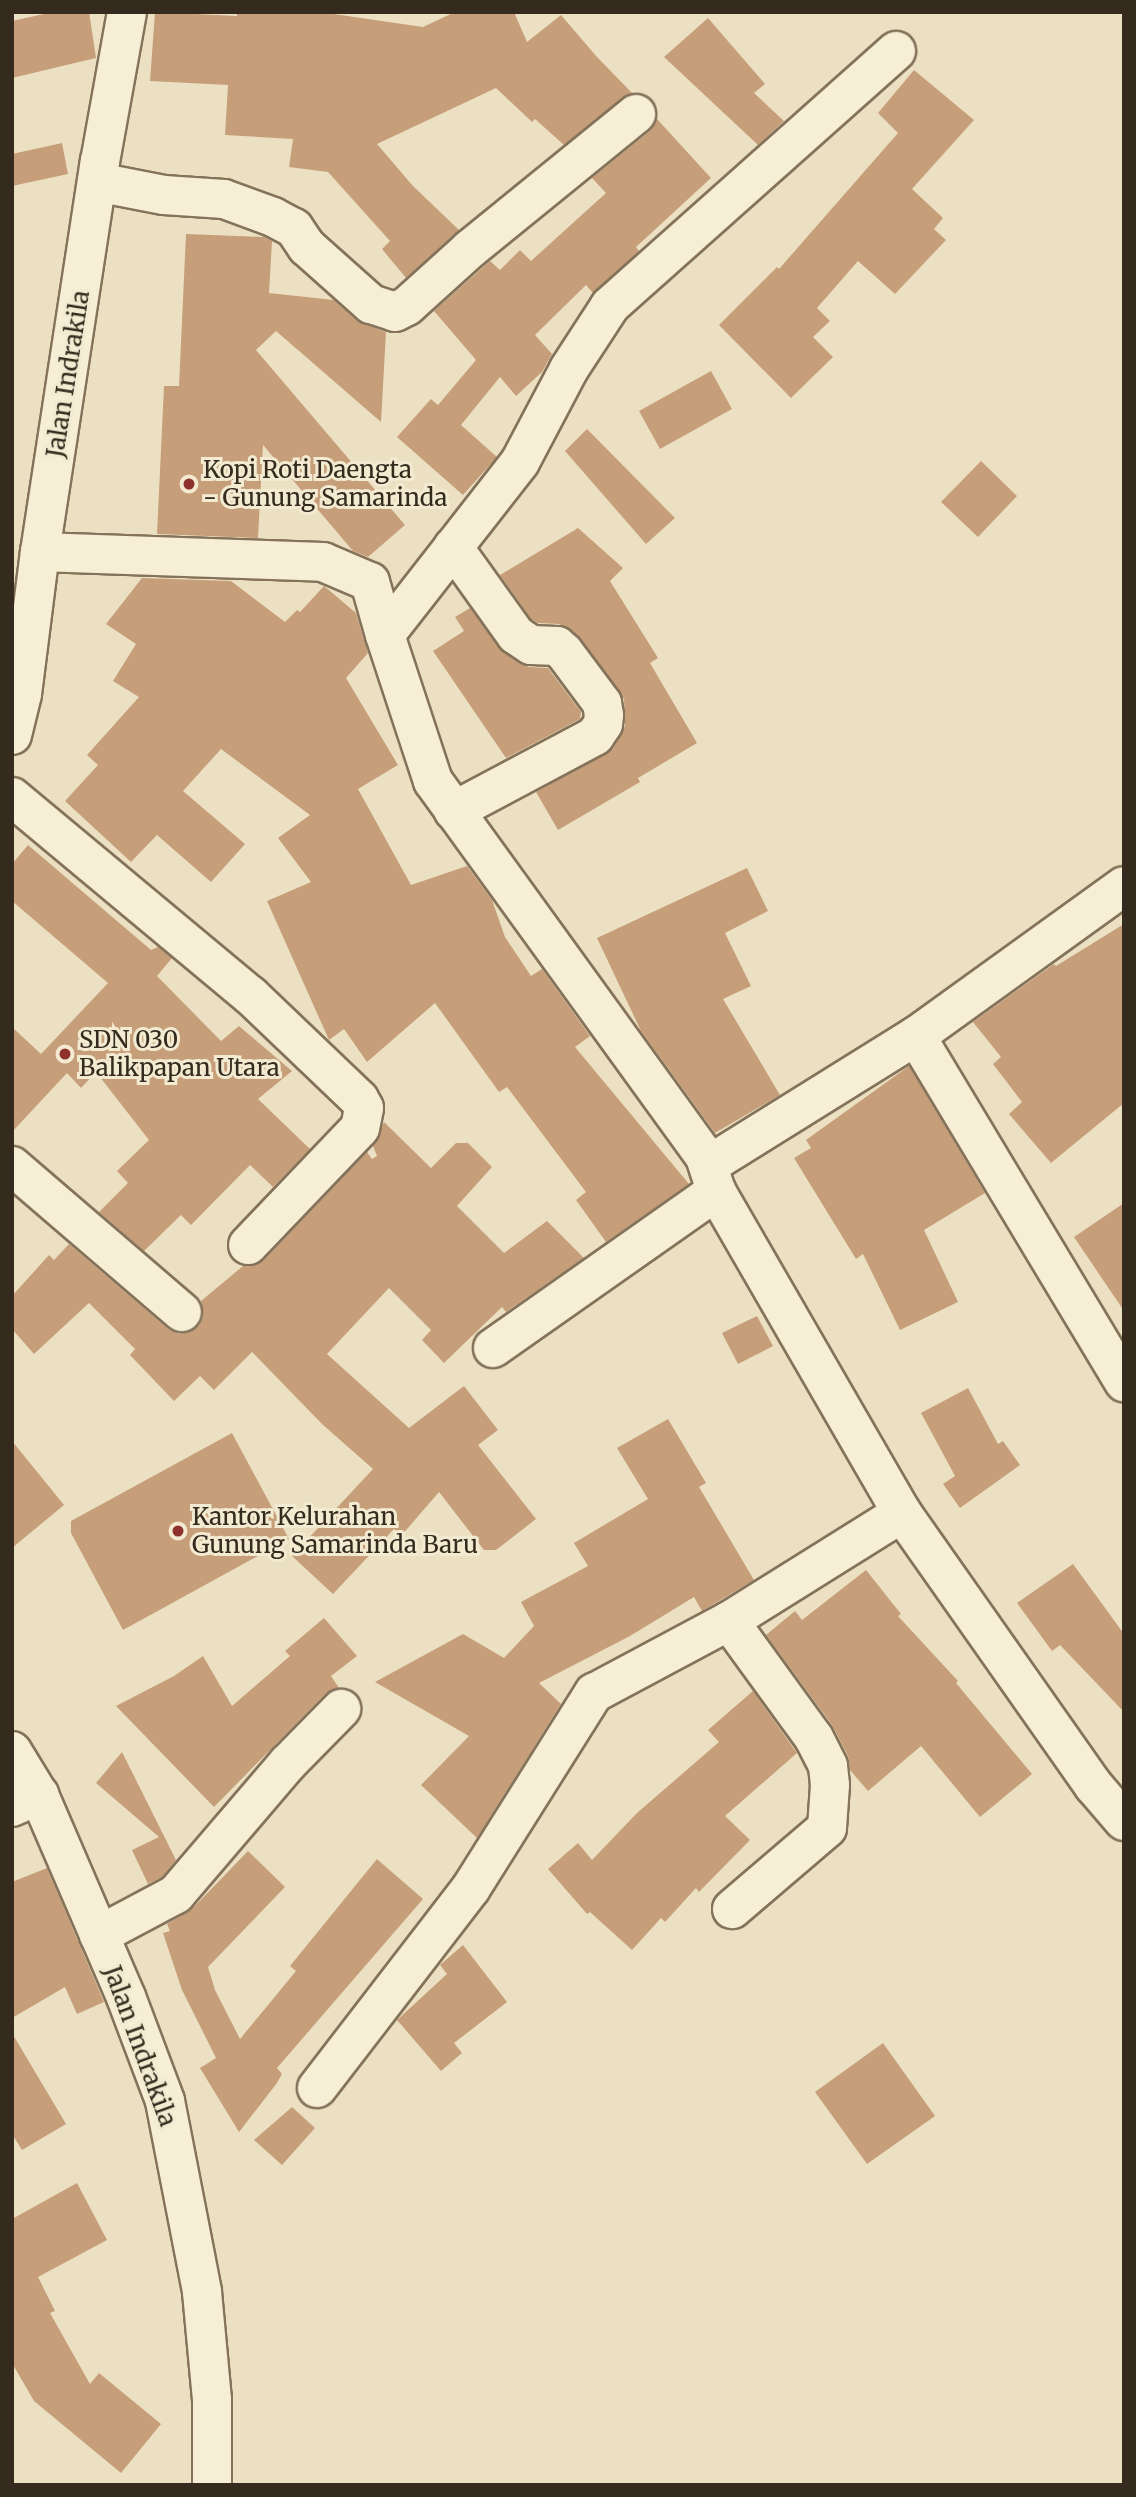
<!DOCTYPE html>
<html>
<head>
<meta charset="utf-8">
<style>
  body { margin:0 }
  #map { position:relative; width:1136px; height:2497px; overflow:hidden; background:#ebe1c2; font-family:Merriweather,serif }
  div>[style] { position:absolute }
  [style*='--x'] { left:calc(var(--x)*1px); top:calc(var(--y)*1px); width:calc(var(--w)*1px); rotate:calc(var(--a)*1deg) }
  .building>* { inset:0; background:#c79e7a }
  .roads { filter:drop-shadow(2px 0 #84735a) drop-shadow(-2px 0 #84735a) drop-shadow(0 2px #84735a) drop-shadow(0 -2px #84735a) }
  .minor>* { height:38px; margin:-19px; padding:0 19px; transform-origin:19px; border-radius:19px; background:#f6eed5 }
  .tertiary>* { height:38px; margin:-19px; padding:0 19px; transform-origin:19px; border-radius:19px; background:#f6eed5 }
  .dots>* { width:19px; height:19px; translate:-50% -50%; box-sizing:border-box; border:4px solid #f3ebd1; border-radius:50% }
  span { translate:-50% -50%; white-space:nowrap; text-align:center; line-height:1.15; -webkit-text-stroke:6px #f3ebd1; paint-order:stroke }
  .street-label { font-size:24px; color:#342a1e }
  .poi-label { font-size:24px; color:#342a1e }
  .left { translate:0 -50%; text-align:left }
  .frame { position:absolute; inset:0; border:14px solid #342a1e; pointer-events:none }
</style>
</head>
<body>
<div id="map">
  <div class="building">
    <i style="clip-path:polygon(53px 12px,89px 12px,96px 58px,12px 78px,12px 21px)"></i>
    <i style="clip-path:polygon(155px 12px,237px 16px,237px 12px,320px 12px,423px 27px,455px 12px,514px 12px,527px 42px,561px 15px,597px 57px,632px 93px,564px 145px,535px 119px,532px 122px,496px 88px,377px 144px,413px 186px,459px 230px,406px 278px,382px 249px,390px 241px,328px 172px,289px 167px,293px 139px,225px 135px,228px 85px,150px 81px)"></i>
    <i style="clip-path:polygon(708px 18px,765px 84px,754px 93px,784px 121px,758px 145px,664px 57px)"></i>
    <i style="clip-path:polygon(914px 70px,974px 120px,912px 189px,943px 218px,934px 229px,946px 240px,895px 294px,858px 261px,817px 308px,830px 321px,813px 337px,833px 357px,791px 398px,719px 325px,777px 267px,779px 269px,898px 133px,878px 113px)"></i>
    <i style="clip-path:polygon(657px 119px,711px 178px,636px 247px,639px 251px,593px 293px,586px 285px,535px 335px,552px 354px,542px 372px,516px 396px,500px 377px,461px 425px,497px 457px,463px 495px,397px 437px,431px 399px,438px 405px,476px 360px,434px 311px,490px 261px,500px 270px,520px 250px,531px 261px,606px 193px,592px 178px,650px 131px)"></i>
    <i style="clip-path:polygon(62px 143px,68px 174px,12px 186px,12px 154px)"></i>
    <i style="clip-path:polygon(186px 234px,264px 237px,272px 241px,269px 293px,334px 300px,357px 321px,386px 332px,381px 422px,276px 331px,256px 350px,405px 525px,368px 557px,353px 551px,263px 445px,258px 538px,157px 534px,164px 386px,179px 386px)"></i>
    <i style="clip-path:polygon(711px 371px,732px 409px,660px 449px,639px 411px)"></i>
    <i style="clip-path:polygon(587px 429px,675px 518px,646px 544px,565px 451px)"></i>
    <i style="clip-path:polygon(981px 461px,1017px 496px,978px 537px,941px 502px)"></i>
    <i style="clip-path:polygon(578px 528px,623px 568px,610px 581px,658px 658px,650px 663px,697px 743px,638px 778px,640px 782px,558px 830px,536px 792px,613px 749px,625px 726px,624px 699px,578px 636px,559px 624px,538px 623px,531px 619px,500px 575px)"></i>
    <i style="clip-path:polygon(142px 578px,231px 581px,285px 622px,297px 610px,300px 612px,324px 586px,356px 613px,368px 653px,346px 678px,398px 765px,358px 789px,411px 885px,467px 866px,492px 900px,505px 937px,531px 976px,542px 969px,590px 1036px,575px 1047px,689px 1184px,606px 1242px,576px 1200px,586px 1192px,507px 1087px,499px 1092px,435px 1003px,367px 1062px,344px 1029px,329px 1040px,267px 901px,311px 882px,278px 838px,310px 815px,221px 749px,183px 791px,245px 844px,211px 882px,157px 835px,131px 862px,65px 801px,98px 765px,87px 755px,139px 697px,113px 681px,136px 644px,106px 624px)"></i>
    <i style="clip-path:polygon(470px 608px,504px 653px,529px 667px,548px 668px,581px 712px,580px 719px,506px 758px,433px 651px,464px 631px,455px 617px)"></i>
    <i style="clip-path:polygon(28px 845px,151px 950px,158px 947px,172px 958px,157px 976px,221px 1041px,239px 1026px,292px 1071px,258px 1099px,310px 1149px,273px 1187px,250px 1165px,191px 1225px,181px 1215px,144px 1251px,99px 1212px,128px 1183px,117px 1171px,149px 1140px,96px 1072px,81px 1088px,67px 1073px,12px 1132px,12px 1027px,41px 1054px,108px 983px,12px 901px,12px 864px)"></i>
    <i style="clip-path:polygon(747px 868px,768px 911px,725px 933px,751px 986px,723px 999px,780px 1095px,715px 1133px,641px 1031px,597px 938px)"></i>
    <i style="clip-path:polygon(1124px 924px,1124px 1103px,1051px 1163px,1009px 1114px,1022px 1102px,993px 1064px,1001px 1057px,973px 1022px,1054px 964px,1056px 966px)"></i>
    <i style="clip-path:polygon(909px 1066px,985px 1193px,924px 1230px,958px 1302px,900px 1330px,863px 1254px,856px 1259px,794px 1158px,811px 1148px,806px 1140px)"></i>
    <i style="clip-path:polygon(384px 1122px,431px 1168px,456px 1143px,468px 1143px,492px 1167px,457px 1206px,504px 1253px,547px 1221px,584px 1258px,506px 1312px,502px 1307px,444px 1363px,422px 1340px,431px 1330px,389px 1288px,327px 1354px,409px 1428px,464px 1386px,498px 1430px,478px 1445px,536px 1519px,496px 1550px,484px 1550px,439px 1492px,401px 1536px,394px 1529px,333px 1594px,292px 1556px,373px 1469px,322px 1424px,252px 1352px,214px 1390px,200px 1376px,174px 1401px,130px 1355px,135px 1349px,89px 1303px,34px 1354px,12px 1329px,12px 1296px,49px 1255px,54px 1260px,69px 1244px,168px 1329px,179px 1334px,190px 1332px,199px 1326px,203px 1317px,201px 1301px,243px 1266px,253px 1266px,264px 1260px,367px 1152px,372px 1159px,377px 1156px,373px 1146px)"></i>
    <i style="clip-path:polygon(1124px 1203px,1124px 1311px,1074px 1237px)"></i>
    <i style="clip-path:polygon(757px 1316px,773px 1346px,738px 1364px,722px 1333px)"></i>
    <i style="clip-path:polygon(968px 1388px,998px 1444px,1003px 1441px,1020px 1465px,960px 1508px,943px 1484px,955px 1476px,921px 1413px)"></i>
    <i style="clip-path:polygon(668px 1419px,706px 1483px,699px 1487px,754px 1580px,702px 1611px,694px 1597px,630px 1636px,539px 1683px,561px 1704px,477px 1838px,421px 1785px,469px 1736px,375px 1682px,463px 1634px,504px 1658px,534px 1626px,521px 1602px,588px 1566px,574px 1543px,648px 1499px,617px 1448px)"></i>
    <i style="clip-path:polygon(232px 1433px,289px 1539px,123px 1630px,71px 1533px,71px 1521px)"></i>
    <i style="clip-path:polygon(12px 1441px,64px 1505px,12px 1548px)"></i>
    <i style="clip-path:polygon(1073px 1564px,1124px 1634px,1124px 1712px,1060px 1645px,1052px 1651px,1017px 1603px)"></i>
    <i style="clip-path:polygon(866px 1570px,901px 1614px,898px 1616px,958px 1681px,956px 1683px,1032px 1774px,980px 1817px,921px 1746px,868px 1791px,850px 1770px,848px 1756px,832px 1725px,766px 1635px,795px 1611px,802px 1620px)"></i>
    <i style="clip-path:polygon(324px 1618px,357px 1656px,331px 1676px,339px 1688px,325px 1694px,214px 1807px,116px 1706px,174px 1676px,203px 1656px,232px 1706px,290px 1656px,285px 1651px)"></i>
    <i style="clip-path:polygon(753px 1691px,797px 1753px,725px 1816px,750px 1840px,699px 1892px,696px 1888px,665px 1922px,661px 1918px,632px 1950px,590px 1912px,587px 1914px,548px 1869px,578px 1843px,592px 1860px,637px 1813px,719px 1742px,708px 1730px)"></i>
    <i style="clip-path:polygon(122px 1752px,176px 1860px,162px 1877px,148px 1884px,132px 1850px,159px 1837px,96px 1783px)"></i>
    <i style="clip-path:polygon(248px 1851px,285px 1887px,208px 1967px,215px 1990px,240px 2039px,296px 1971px,290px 1966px,377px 1859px,423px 1899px,277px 2068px,282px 2074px,277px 2083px,239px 2132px,200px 2068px,216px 2058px,182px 1990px,163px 1933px,170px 1931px,167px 1924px,192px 1909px)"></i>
    <i style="clip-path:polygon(47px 1868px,104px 2002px,77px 2014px,65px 1987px,12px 2018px,12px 1882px)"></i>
    <i style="clip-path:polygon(463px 1945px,507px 2002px,454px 2043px,462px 2053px,441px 2071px,397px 2020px,447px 1974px,440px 1965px)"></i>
    <i style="clip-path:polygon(12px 2033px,66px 2124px,22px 2150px,12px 2134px)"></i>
    <i style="clip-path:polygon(883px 2043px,935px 2116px,867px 2164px,815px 2092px)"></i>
    <i style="clip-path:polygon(292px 2107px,315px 2128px,282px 2165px,254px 2140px)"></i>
    <i style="clip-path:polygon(77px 2183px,107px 2240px,38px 2277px,55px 2311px,50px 2313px,90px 2384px,99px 2373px,161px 2424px,121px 2473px,34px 2401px,12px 2363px,12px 2219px)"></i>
  </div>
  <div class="roads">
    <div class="minor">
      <i style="--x:896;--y:51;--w:383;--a:138.3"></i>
      <i style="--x:610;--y:306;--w:75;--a:123.1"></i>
      <i style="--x:569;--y:369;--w:105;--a:117.8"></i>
      <i style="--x:520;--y:462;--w:219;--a:128"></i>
      <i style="--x:385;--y:635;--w:154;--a:71.8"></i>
      <i style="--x:433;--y:781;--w:464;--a:54.1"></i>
      <i style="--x:705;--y:1157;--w:36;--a:72"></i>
      <i style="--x:716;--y:1191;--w:372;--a:60"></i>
      <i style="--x:97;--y:182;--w:68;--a:11"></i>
      <i style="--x:164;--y:195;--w:60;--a:3.8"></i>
      <i style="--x:224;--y:199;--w:52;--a:20.2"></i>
      <i style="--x:273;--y:217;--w:24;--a:28"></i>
      <i style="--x:294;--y:228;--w:23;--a:56"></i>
      <i style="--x:307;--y:247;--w:86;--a:41.7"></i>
      <i style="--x:371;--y:304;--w:25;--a:18"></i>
      <i style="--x:395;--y:312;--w:13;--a:-27"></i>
      <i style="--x:407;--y:306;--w:85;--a:-42.1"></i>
      <i style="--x:470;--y:249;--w:214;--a:-39.1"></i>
      <i style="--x:453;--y:547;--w:108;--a:54.4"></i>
      <i style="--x:516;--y:635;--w:18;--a:34"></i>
      <i style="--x:531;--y:645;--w:26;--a:2"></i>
      <i style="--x:557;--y:646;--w:9;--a:41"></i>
      <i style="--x:564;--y:652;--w:64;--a:53.3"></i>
      <i style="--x:602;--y:703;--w:12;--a:81"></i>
      <i style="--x:604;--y:715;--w:9;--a:96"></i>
      <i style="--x:603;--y:724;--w:14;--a:124"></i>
      <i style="--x:595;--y:736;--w:160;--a:152"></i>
      <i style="--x:40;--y:552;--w:283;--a:2"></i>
      <i style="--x:323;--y:562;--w:51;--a:23.1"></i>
      <i style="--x:370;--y:582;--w:55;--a:74.2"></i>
      <i style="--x:12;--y:797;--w:310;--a:39.8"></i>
      <i style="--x:250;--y:995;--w:151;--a:43.7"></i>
      <i style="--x:359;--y:1099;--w:10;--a:61"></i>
      <i style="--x:364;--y:1108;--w:20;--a:101"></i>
      <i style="--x:360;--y:1128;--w:162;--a:133.7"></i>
      <i style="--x:916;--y:1036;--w:404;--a:59"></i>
      <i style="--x:710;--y:1164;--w:243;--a:-31.9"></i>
      <i style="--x:916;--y:1036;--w:256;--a:-35.8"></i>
      <i style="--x:12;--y:1166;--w:224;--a:40.7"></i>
      <i style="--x:493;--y:1348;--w:273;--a:-35.1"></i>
      <i style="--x:729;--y:1621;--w:145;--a:54"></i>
      <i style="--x:814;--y:1738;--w:31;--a:63"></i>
      <i style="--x:828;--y:1766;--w:19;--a:84"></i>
      <i style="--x:830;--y:1785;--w:43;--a:94"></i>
      <i style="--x:827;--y:1828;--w:125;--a:139.5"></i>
      <i style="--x:12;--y:1807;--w:30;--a:-24"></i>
      <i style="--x:99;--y:1935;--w:87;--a:-28"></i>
      <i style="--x:176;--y:1894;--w:172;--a:-49.5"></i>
      <i style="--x:288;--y:1763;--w:76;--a:-45.5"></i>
      <i style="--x:317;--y:2088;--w:252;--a:-52.4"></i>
      <i style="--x:471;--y:1888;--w:231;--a:-57.8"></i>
      <i style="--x:594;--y:1693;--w:153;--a:-28.1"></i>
      <i style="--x:729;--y:1621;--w:204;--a:-32"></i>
      <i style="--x:902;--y:1513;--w:334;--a:54.9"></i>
      <i style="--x:1094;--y:1786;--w:46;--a:49.4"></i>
    </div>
    <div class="tertiary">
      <i style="--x:12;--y:735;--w:42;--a:-76.3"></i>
      <i style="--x:22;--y:694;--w:143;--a:-82.8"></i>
      <i style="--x:40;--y:552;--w:395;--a:-81.3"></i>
      <i style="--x:100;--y:162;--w:152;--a:-79.8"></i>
      <i style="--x:12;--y:1751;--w:52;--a:58.5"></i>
      <i style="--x:39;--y:1795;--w:220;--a:66.7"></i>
      <i style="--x:126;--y:1997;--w:111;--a:69.4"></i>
      <i style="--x:165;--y:2101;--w:195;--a:79"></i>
      <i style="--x:202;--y:2292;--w:108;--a:84.7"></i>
      <i style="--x:212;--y:2400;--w:85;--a:90"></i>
    </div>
  </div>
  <div class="dots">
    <i style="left:189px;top:484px;background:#8f322e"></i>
    <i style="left:65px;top:1054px;background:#8f322e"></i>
    <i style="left:178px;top:1531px;background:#8f322e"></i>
  </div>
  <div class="street-label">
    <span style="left:68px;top:374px;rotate:-81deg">Jalan Indrakila</span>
    <span style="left:140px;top:2046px;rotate:70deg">Jalan Indrakila</span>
  </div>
  <div class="poi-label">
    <span class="left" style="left:203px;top:484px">Kopi Roti Daengta<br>- Gunung Samarinda</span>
    <span class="left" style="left:79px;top:1054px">SDN 030<br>Balikpapan Utara</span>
    <span class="left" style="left:192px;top:1531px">Kantor Kelurahan<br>Gunung Samarinda Baru</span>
  </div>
  <div class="frame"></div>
</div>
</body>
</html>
